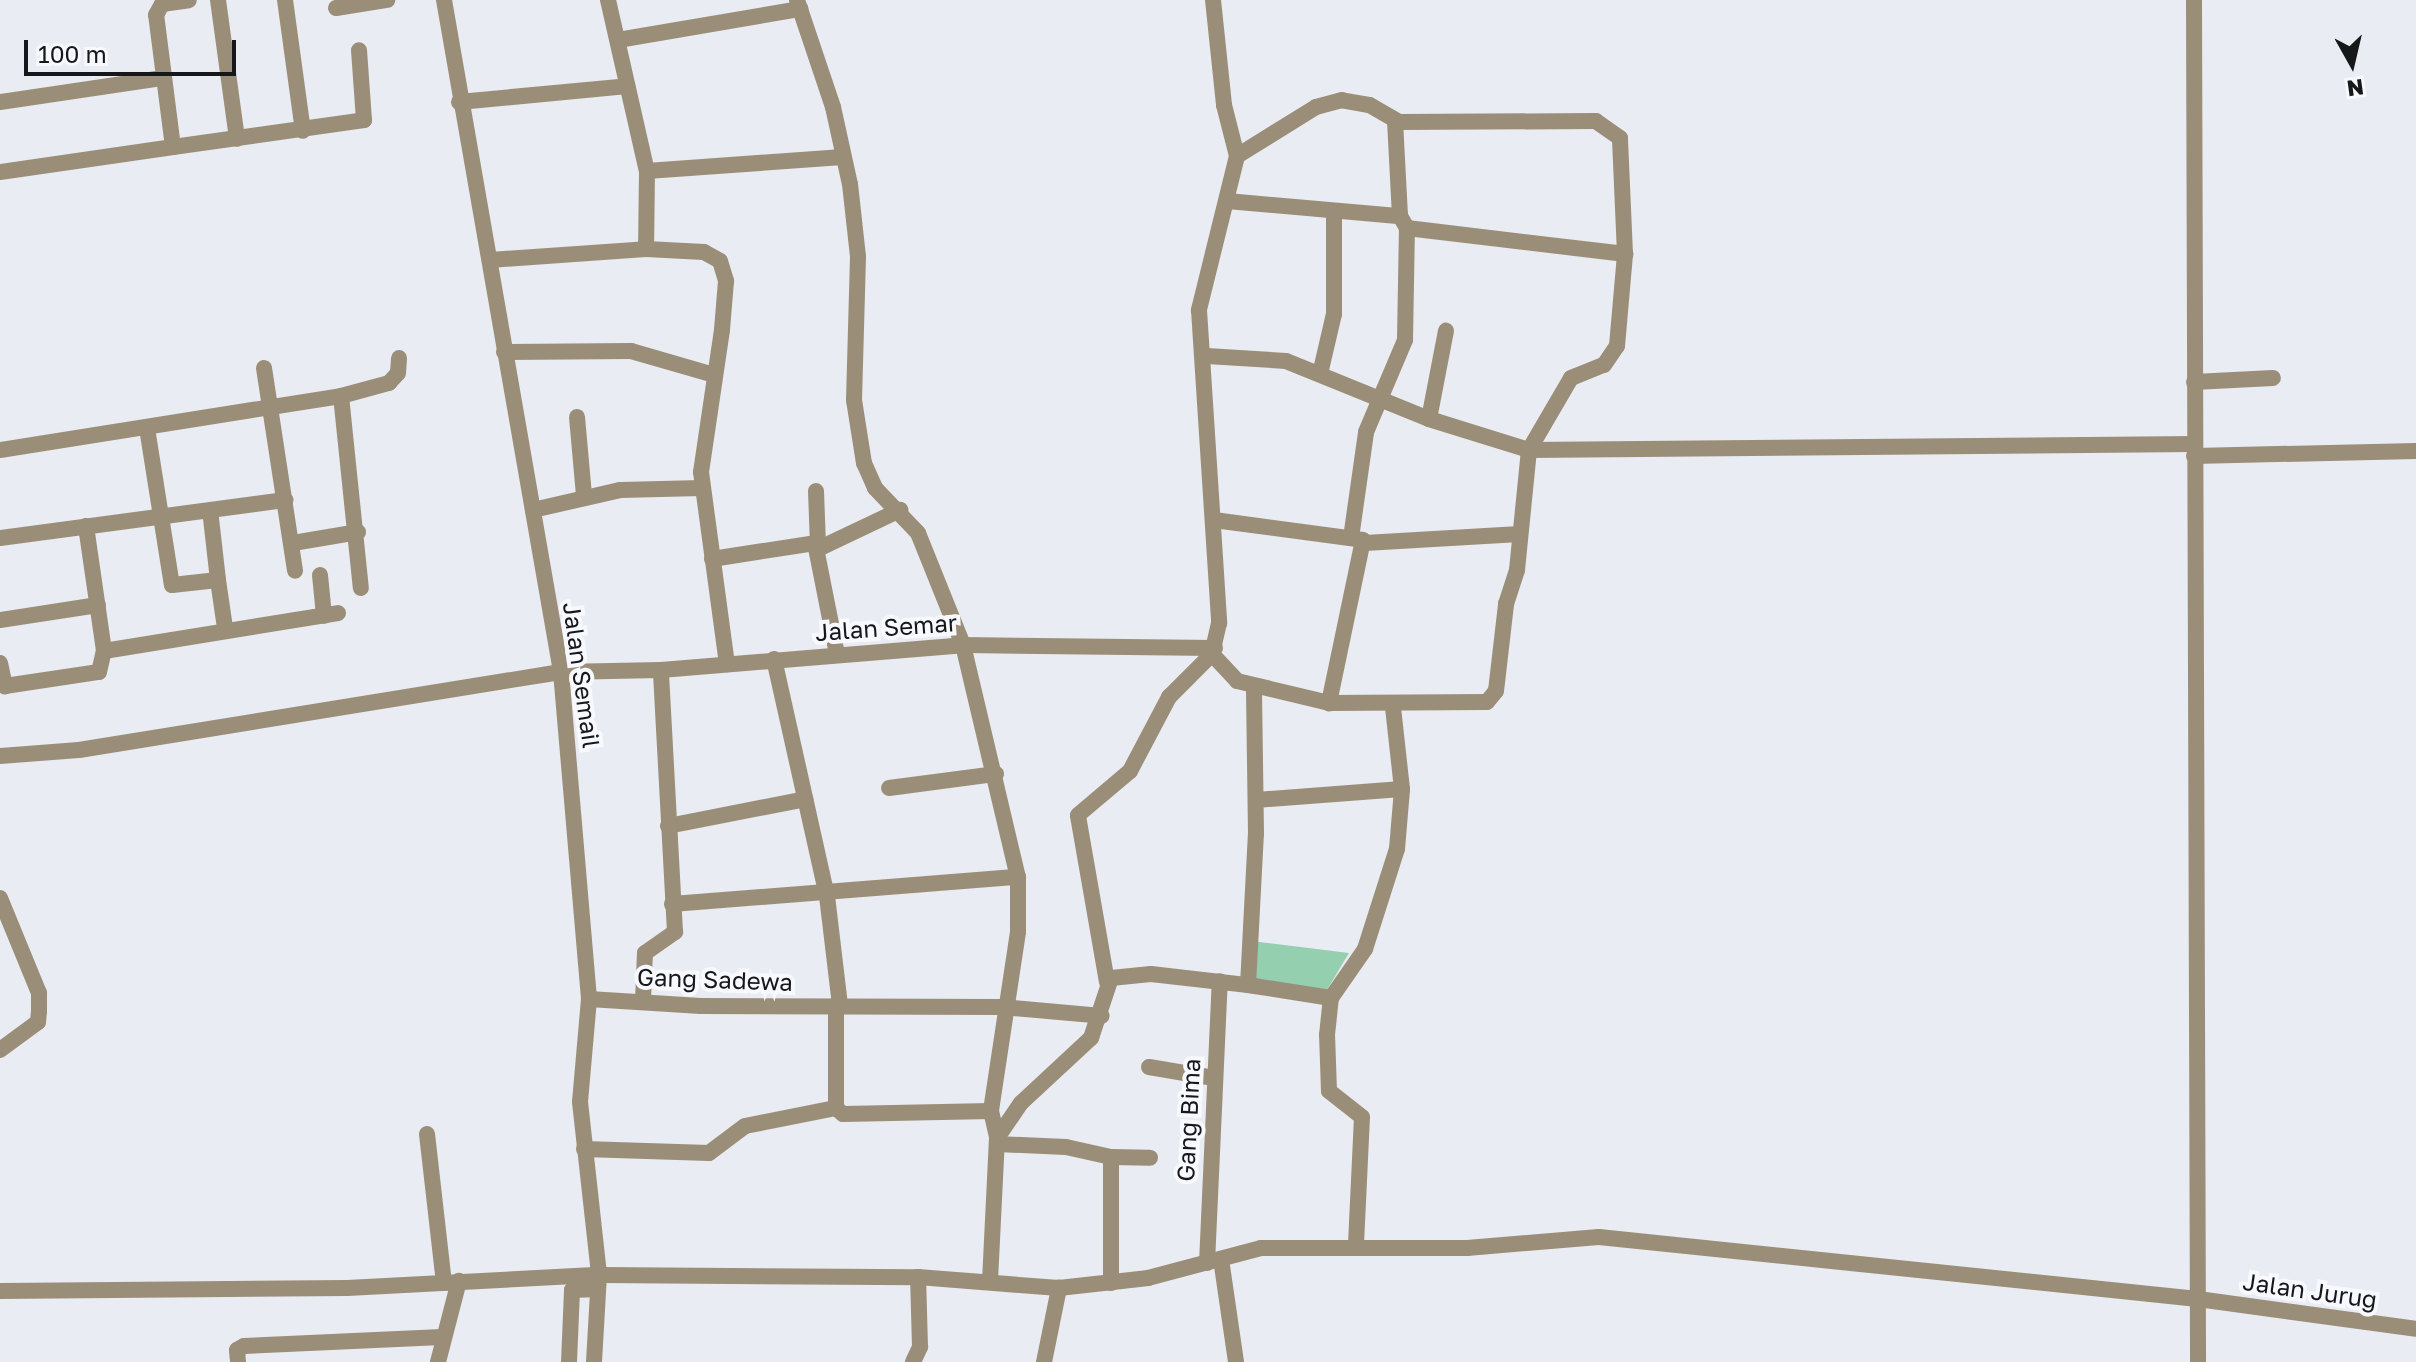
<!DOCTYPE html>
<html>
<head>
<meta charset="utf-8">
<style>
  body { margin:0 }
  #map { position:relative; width:2416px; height:1362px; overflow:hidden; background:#e9ecf2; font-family:"Golos Text",sans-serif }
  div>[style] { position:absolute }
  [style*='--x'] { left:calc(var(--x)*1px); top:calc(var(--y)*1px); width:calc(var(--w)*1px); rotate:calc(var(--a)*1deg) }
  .green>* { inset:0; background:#94cfb0 }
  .street>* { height:16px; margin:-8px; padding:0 8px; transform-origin:8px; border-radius:8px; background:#9b8e78 }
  span { translate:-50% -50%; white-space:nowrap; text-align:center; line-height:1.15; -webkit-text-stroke:8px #f7f9fe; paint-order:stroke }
  .street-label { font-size:24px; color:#161719 }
  .north { position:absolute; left:2312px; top:24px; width:80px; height:80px; -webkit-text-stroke:6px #f7f9fe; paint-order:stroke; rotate:172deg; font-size:22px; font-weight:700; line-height:32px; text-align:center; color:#161719 }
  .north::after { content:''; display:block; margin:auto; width:28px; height:36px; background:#161719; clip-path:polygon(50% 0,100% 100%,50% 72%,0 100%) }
  .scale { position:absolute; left:24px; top:40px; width:212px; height:36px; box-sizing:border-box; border:4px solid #161719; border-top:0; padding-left:10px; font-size:24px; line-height:28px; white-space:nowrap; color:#161719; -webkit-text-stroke:6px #f7f9fe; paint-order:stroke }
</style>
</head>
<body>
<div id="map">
  <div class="green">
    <i style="clip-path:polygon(1251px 941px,1349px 953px,1325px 993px,1251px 982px)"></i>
  </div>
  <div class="street">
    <i style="--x:218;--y:0;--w:140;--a:82.2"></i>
    <i style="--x:285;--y:0;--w:132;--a:82.2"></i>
    <i style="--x:444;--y:0;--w:682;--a:80.12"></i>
    <i style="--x:561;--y:672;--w:328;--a:85.1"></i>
    <i style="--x:589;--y:999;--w:103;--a:95"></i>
    <i style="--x:580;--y:1102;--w:174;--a:83.7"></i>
    <i style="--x:599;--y:1275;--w:87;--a:93.3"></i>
    <i style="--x:608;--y:0;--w:175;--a:77.2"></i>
    <i style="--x:647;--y:171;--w:78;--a:90.7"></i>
    <i style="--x:797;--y:0;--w:113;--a:71.4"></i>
    <i style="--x:833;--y:107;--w:79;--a:77.6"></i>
    <i style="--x:850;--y:184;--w:73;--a:83.7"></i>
    <i style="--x:858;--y:257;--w:143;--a:91.6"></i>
    <i style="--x:854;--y:400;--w:64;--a:81"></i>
    <i style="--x:864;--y:463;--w:27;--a:66"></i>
    <i style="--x:875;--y:488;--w:62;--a:46.3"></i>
    <i style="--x:918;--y:533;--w:121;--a:68.1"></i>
    <i style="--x:963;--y:645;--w:238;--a:76.7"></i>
    <i style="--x:1018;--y:877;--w:55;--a:90"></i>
    <i style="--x:1018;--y:932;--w:181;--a:98.6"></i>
    <i style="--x:991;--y:1111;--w:28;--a:77"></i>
    <i style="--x:997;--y:1138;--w:142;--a:92.8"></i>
    <i style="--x:1213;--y:0;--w:106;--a:84"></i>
    <i style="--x:1224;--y:105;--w:53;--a:75.7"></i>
    <i style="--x:1237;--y:156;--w:159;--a:103.9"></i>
    <i style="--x:1199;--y:310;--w:314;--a:86.3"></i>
    <i style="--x:1219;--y:623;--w:32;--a:103"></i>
    <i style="--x:1212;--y:654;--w:37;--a:47"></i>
    <i style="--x:1237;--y:681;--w:95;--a:13.4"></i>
    <i style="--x:1329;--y:703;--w:158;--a:-0.4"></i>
    <i style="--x:1487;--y:702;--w:14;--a:-51"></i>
    <i style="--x:1496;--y:691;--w:88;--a:-83.4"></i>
    <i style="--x:1506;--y:604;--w:36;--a:-72"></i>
    <i style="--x:1517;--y:570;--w:121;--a:-84.3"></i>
    <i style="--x:1529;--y:450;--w:83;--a:-59.7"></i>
    <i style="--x:1571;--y:378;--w:35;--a:-22"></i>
    <i style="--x:1604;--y:365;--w:23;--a:-56"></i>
    <i style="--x:1617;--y:346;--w:92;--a:-85"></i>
    <i style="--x:1625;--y:254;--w:116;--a:-92.5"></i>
    <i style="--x:1620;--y:138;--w:29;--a:-145"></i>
    <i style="--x:1596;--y:121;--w:197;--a:179.7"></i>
    <i style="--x:1399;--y:122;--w:34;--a:-150"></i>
    <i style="--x:1369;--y:105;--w:27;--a:-170"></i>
    <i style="--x:1342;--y:100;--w:27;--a:165"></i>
    <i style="--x:1316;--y:107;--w:93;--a:148.2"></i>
    <i style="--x:2194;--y:0;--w:1362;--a:89.83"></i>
    <i style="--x:336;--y:8;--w:52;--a:-8.9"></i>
    <i style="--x:618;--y:40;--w:185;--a:-9.7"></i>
    <i style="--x:0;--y:102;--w:165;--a:-8.4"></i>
    <i style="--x:459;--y:102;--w:169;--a:-5.4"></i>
    <i style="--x:173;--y:147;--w:193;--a:-8"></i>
    <i style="--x:364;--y:120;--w:70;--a:-94.1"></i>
    <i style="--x:647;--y:171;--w:196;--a:-4.1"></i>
    <i style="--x:0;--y:172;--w:175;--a:-8.2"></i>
    <i style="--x:173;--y:147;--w:133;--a:-97.3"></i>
    <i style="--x:156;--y:15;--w:13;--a:-61"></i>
    <i style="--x:162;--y:4;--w:27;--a:-8"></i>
    <i style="--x:1227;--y:201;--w:174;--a:5"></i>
    <i style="--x:1407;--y:228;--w:220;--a:6.8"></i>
    <i style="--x:490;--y:260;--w:156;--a:-4"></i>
    <i style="--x:646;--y:249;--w:58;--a:3"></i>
    <i style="--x:704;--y:252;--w:18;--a:29"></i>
    <i style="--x:720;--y:261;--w:21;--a:73"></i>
    <i style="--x:726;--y:281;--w:49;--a:94.7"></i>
    <i style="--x:722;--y:330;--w:144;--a:98.4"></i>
    <i style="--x:701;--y:472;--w:194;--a:82.3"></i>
    <i style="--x:504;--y:352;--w:127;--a:-0.5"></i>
    <i style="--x:631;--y:351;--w:86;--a:16.1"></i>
    <i style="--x:1207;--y:356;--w:79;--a:3.6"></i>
    <i style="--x:1286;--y:361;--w:154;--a:22.1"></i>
    <i style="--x:1429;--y:419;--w:105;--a:17.2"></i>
    <i style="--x:1529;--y:450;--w:665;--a:-0.52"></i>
    <i style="--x:264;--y:368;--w:205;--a:81.3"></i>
    <i style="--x:1320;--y:374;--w:62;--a:-76.9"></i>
    <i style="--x:1334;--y:314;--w:100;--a:-90"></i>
    <i style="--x:2194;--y:382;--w:79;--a:-2.9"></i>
    <i style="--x:341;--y:396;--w:193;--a:84.1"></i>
    <i style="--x:577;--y:417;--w:79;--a:84.9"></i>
    <i style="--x:1429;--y:419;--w:90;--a:-79.1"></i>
    <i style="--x:147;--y:428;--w:159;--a:81"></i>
    <i style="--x:172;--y:585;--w:46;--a:-6.2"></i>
    <i style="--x:218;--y:580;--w:70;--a:-96.5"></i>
    <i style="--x:0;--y:450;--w:345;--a:-9"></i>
    <i style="--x:341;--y:396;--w:50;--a:-15.2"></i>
    <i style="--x:389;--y:383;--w:13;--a:-48"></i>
    <i style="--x:398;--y:373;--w:15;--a:-86"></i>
    <i style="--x:2194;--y:456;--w:222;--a:-1.3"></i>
    <i style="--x:816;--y:491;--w:55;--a:87.9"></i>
    <i style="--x:533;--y:510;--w:89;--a:-12.9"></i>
    <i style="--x:620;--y:490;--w:82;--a:-1.4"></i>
    <i style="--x:1214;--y:520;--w:150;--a:7.6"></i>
    <i style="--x:1363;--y:540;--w:167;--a:101.8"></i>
    <i style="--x:86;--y:526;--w:126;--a:81.8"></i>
    <i style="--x:0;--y:538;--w:288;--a:-7.6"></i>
    <i style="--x:1351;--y:538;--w:107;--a:-81.9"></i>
    <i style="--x:1366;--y:432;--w:100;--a:-67"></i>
    <i style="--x:1405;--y:340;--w:112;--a:-89"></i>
    <i style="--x:1407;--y:228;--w:14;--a:-120"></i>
    <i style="--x:1400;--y:216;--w:94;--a:-93"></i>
    <i style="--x:293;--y:543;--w:66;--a:-9.6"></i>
    <i style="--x:1365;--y:543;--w:155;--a:-3.3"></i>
    <i style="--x:820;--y:548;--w:89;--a:-25.4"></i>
    <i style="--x:712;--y:559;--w:104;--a:-8.8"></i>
    <i style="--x:815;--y:543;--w:113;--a:78.8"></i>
    <i style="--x:320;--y:575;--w:41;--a:84.4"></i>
    <i style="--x:218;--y:580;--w:49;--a:81.7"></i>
    <i style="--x:0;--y:620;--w:99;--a:-8.7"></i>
    <i style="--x:774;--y:659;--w:243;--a:77.4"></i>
    <i style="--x:827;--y:896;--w:110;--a:83.2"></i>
    <i style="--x:0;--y:663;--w:24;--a:78"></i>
    <i style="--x:5;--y:686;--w:95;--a:-8.5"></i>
    <i style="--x:99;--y:672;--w:22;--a:-77"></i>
    <i style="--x:104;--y:651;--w:237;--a:-9.2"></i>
    <i style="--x:0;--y:756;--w:79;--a:-4.3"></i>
    <i style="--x:79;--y:750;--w:488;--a:-9.2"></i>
    <i style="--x:561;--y:672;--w:100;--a:-1.1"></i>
    <i style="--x:661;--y:670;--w:303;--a:-4.7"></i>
    <i style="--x:963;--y:645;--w:252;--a:0.7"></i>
    <i style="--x:889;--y:788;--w:108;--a:-7.5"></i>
    <i style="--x:1256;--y:800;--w:146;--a:-4.3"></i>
    <i style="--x:668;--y:826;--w:140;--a:-11.1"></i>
    <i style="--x:0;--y:898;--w:103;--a:67.7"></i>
    <i style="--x:39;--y:993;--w:18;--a:90"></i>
    <i style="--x:39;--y:1011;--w:11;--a:95"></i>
    <i style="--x:38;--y:1022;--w:47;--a:143.6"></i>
    <i style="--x:672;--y:904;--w:347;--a:-4.5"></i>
    <i style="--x:1107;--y:982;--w:169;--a:-99.9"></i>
    <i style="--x:1078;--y:815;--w:68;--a:-40.2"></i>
    <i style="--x:1130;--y:771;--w:84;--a:-62.2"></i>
    <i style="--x:1169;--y:697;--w:61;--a:-45"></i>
    <i style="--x:1248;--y:985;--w:84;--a:8.9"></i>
    <i style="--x:589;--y:999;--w:112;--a:3.6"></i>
    <i style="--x:701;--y:1006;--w:301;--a:0.2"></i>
    <i style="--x:1002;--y:1007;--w:100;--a:5.1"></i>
    <i style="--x:643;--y:1000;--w:47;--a:-87.6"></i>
    <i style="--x:645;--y:953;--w:37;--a:-35"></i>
    <i style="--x:675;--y:932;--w:262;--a:-93.1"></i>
    <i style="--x:836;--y:1005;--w:103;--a:90"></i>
    <i style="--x:836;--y:1108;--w:9;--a:41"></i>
    <i style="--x:843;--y:1114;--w:148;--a:-1.2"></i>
    <i style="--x:1149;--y:1067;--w:66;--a:9.6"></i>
    <i style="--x:427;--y:1134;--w:150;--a:83.5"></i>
    <i style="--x:997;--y:1138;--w:42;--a:-55.6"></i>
    <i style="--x:1021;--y:1103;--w:96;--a:-42.9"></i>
    <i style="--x:1091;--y:1038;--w:63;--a:-71.6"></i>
    <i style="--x:1111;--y:978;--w:40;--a:-5.7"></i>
    <i style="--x:1151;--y:974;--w:98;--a:6.5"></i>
    <i style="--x:1248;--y:985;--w:151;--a:-87"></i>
    <i style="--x:1256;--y:834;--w:146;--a:-90.8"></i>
    <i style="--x:997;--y:1144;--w:69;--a:2.5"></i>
    <i style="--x:1066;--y:1147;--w:46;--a:12.5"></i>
    <i style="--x:1111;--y:1157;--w:126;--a:90"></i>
    <i style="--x:584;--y:1149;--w:125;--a:1.8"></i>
    <i style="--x:709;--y:1153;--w:45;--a:-36.9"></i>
    <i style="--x:745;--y:1126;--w:93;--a:-11.2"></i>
    <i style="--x:1111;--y:1157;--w:39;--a:1"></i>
    <i style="--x:1356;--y:1244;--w:127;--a:-87.3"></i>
    <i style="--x:1362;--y:1117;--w:42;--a:-141.8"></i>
    <i style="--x:1329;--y:1091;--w:56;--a:-92"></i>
    <i style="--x:1327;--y:1035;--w:37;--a:-84"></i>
    <i style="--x:1331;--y:998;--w:60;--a:-55.2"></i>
    <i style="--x:1365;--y:949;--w:105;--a:-72.3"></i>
    <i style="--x:1397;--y:849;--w:60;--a:-85.2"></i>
    <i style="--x:1402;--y:789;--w:82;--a:-96.3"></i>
    <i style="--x:1221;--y:1259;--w:104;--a:81.7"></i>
    <i style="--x:1207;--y:1263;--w:282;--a:-87.4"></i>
    <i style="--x:0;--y:1291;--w:347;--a:-0.5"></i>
    <i style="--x:347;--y:1288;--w:252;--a:-3"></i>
    <i style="--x:599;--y:1275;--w:319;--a:0.4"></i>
    <i style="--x:918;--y:1277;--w:141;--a:4.5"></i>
    <i style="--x:1059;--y:1288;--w:90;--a:-6.4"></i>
    <i style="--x:1148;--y:1278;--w:117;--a:-14.9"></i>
    <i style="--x:1261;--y:1248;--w:206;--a:0"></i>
    <i style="--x:1467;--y:1248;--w:132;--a:-4.8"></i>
    <i style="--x:1599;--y:1237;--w:602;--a:5.91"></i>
    <i style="--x:2198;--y:1299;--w:220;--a:7.8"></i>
    <i style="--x:238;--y:1362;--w:12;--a:-95"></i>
    <i style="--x:237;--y:1350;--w:8;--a:-30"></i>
    <i style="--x:244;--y:1346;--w:198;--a:-2.6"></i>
    <i style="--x:438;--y:1362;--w:84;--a:-75.5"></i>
    <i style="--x:569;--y:1362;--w:72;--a:-87.6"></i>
    <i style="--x:572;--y:1290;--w:26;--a:-2"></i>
    <i style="--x:913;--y:1362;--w:17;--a:-65"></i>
    <i style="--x:920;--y:1347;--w:70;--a:-91.6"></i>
    <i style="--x:1044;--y:1362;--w:76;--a:-78.5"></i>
  </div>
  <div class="street-label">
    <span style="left:886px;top:627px;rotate:-4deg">Jalan Semar</span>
    <span style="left:582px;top:675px;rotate:82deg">Jalan Semail</span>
    <span style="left:715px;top:979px;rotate:2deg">Gang Sadewa</span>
    <span style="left:1188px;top:1120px;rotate:-87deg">Gang Bima</span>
    <span style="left:2310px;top:1290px;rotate:8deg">Jalan Jurug</span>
  </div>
  <div class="north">N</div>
  <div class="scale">100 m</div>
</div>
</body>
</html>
